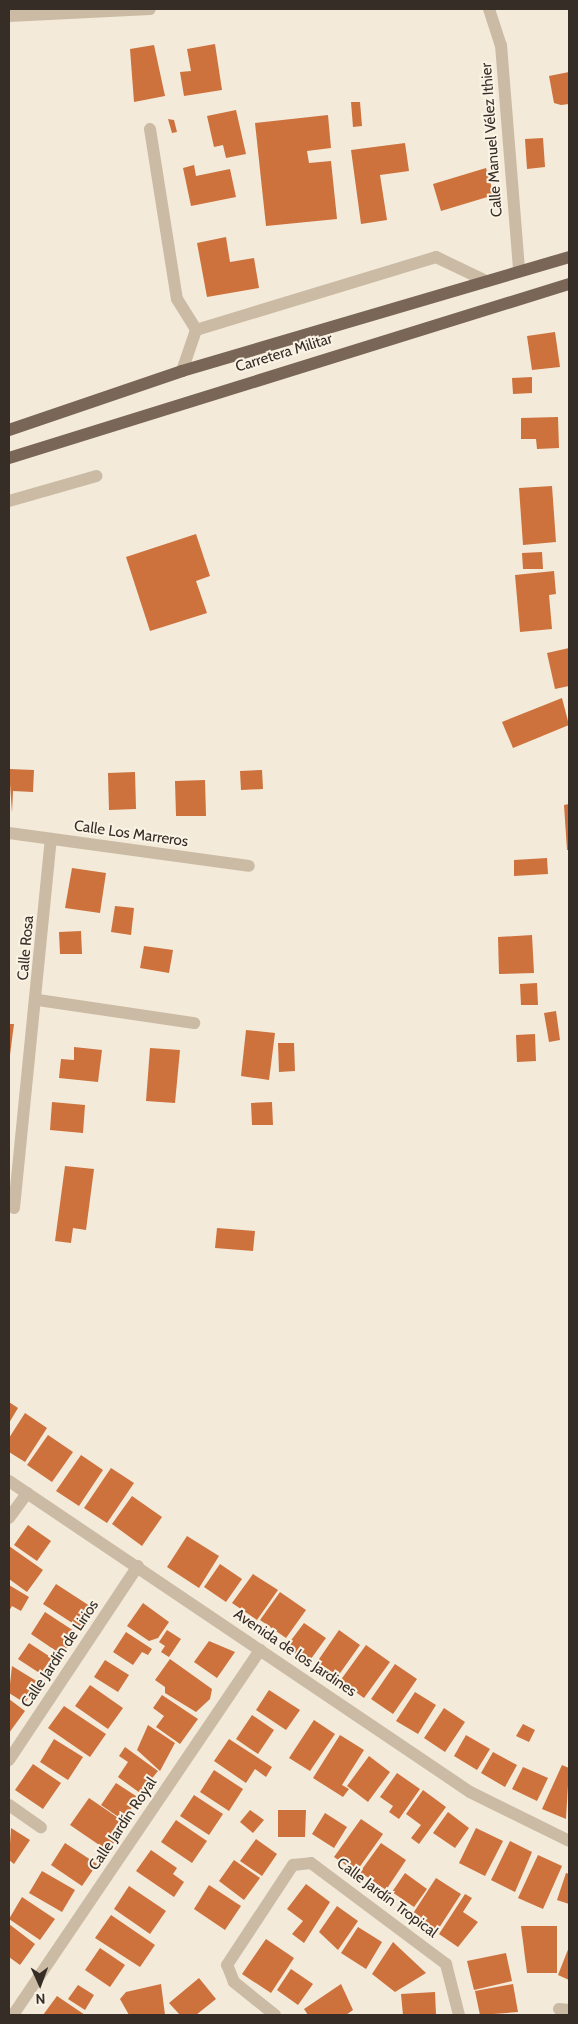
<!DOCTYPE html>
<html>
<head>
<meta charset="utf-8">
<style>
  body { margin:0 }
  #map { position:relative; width:578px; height:2024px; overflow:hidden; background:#f3ead9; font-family:Cabin,sans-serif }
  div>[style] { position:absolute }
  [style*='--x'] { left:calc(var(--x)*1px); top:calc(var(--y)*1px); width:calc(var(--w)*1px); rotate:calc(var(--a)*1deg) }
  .building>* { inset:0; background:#cd713d }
  .minor>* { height:12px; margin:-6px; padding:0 6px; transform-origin:6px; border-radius:6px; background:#cbbba4 }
  .major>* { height:12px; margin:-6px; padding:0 6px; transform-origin:6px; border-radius:6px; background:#796656 }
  span { translate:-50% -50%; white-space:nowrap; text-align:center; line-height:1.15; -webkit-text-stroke:4px #faf3e5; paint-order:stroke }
  .street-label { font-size:15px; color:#362d26 }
  .frame { position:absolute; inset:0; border:10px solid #362d26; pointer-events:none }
  .north { position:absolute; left:15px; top:1959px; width:50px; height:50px; -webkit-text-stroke:4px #faf3e5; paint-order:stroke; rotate:178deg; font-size:14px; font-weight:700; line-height:20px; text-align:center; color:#362d26 }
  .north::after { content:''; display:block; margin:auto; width:18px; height:22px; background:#362d26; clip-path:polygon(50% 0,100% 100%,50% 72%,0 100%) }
</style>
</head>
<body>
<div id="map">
  <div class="building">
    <i style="clip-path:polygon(215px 44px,222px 90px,184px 96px,180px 72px,191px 71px,187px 49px)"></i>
    <i style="clip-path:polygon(154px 45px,165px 96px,134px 102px,130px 49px)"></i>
    <i style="clip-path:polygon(569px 72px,569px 104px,561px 105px,554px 103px,549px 76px)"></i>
    <i style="clip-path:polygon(351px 102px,360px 102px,362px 126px,353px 127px)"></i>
    <i style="clip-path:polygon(236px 110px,246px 154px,226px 158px,223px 145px,214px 147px,207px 116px)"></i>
    <i style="clip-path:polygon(328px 115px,331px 148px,307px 151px,309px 163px,331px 161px,337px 219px,266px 226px,255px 123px)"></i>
    <i style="clip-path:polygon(168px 119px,174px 120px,177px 132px,172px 133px)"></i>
    <i style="clip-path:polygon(543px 138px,545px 167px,527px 169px,525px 139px)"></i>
    <i style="clip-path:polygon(405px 143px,409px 171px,380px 175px,387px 220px,361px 224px,351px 150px)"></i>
    <i style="clip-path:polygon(194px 165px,196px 176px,230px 169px,236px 197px,191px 206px,183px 168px)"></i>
    <i style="clip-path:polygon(486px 168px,494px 195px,441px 211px,433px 184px)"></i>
    <i style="clip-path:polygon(226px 237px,230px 262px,254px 258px,259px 288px,207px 297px,197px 243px)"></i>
    <i style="clip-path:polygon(555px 332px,560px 367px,532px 370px,527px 336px)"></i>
    <i style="clip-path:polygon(532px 377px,532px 393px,513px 394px,512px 378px)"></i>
    <i style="clip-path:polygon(558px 417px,559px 448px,537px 449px,536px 439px,521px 439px,521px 418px)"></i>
    <i style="clip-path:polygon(552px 486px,556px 542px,523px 545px,519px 488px)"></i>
    <i style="clip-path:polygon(196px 534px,210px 576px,196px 581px,207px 613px,150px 631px,126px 557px)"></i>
    <i style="clip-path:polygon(542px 552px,543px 569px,523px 569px,522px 553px)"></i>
    <i style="clip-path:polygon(554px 571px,556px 594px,549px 595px,552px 629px,520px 632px,515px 575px)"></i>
    <i style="clip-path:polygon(569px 648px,569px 686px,555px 689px,547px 653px)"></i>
    <i style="clip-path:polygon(562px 698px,569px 725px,513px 748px,502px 722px)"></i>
    <i style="clip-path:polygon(9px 769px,34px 770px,33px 792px,13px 791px,12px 813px)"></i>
    <i style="clip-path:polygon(262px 770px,263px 789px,241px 790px,240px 771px)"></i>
    <i style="clip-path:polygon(135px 772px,136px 809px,109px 810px,108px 773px)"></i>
    <i style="clip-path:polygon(205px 780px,206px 816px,176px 816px,175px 781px)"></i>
    <i style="clip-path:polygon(569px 804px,569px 850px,567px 850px,564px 805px)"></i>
    <i style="clip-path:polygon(547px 858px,548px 874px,514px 876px,514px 860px)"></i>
    <i style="clip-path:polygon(72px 868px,106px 873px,100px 913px,65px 908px)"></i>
    <i style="clip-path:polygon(115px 906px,134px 908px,131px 935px,111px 932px)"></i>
    <i style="clip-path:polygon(81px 931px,82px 954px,60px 954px,59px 932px)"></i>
    <i style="clip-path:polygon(532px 935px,534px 973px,499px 974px,498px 937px)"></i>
    <i style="clip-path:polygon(144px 946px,173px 950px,169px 973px,140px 968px)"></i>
    <i style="clip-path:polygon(537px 983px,538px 1005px,521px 1005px,520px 984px)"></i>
    <i style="clip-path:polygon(556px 1011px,560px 1040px,549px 1042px,544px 1013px)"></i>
    <i style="clip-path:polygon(9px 1024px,14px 1024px,10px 1055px,9px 1055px)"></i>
    <i style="clip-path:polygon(246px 1030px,275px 1033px,269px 1080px,241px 1076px)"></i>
    <i style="clip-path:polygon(535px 1034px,536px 1061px,517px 1062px,516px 1035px)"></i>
    <i style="clip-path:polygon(278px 1043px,294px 1043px,295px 1071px,279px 1072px)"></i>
    <i style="clip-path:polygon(74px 1047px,102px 1050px,98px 1082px,59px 1078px,61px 1059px,74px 1060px)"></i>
    <i style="clip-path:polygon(150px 1048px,180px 1050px,175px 1103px,146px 1101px)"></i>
    <i style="clip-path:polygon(52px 1102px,85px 1105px,83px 1133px,50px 1130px)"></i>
    <i style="clip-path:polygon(272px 1102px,273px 1125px,252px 1125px,251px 1103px)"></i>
    <i style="clip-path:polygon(65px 1166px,94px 1169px,86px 1230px,73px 1228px,71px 1243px,55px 1241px)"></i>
    <i style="clip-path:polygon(217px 1228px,255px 1231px,253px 1251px,215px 1248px)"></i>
    <i style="clip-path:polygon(9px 1402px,18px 1408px,9px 1423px)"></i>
    <i style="clip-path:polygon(25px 1413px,47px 1428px,25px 1462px,9px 1452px,9px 1438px)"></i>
    <i style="clip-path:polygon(48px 1435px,73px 1452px,52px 1482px,27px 1465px)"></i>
    <i style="clip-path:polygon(81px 1455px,103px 1470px,79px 1506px,56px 1491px)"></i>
    <i style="clip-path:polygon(111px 1468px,134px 1483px,107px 1523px,84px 1508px)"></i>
    <i style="clip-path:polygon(132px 1496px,162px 1517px,142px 1546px,112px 1524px)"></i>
    <i style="clip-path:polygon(28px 1525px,51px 1541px,37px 1561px,14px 1545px)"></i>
    <i style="clip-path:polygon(187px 1536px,219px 1556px,199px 1588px,167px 1567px)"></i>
    <i style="clip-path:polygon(9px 1546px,43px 1570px,27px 1592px,9px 1579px)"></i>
    <i style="clip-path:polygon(220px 1564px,242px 1579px,226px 1602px,204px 1587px)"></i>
    <i style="clip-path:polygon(253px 1574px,278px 1590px,257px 1620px,232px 1603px)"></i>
    <i style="clip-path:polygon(56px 1584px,93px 1608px,80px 1628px,43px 1604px)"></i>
    <i style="clip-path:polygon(9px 1585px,29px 1597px,21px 1611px,12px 1606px,9px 1611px)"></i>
    <i style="clip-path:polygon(280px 1592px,306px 1610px,286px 1638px,260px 1620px)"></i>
    <i style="clip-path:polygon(143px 1603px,169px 1622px,158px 1638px,149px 1641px,127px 1626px)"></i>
    <i style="clip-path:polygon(45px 1612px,77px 1633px,62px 1655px,31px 1634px)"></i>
    <i style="clip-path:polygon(304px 1623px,326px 1638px,308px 1663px,286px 1647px)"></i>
    <i style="clip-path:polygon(167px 1630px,181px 1639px,169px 1657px,161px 1652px,165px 1646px,159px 1642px)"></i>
    <i style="clip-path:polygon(339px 1630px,360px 1645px,338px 1676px,317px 1662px)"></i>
    <i style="clip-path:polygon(126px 1632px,152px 1649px,148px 1655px,142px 1652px,133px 1665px,113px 1652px)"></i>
    <i style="clip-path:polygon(209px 1641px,235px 1652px,217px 1678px,194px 1662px)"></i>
    <i style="clip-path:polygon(29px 1643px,55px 1660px,44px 1676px,18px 1659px)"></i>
    <i style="clip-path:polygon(366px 1645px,390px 1662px,364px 1698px,340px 1681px)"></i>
    <i style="clip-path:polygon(170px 1659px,212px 1689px,210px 1699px,196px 1712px,165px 1693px,165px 1687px,155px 1680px)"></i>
    <i style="clip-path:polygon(105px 1660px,129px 1675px,118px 1692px,94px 1677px)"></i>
    <i style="clip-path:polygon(395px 1664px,417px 1679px,393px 1714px,371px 1699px)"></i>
    <i style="clip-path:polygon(12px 1666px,38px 1682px,25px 1703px,9px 1693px)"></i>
    <i style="clip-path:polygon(90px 1685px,123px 1708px,108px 1729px,75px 1706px)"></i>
    <i style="clip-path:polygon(269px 1690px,300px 1710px,286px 1730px,256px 1710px)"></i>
    <i style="clip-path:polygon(415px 1692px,436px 1705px,418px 1734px,396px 1721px)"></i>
    <i style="clip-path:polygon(162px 1695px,198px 1719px,180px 1744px,156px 1727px,164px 1716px,153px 1708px)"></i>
    <i style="clip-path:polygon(9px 1699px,25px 1711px,9px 1733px)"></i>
    <i style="clip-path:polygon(64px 1706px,106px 1734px,90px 1757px,48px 1728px)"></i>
    <i style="clip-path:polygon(444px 1708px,465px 1722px,445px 1752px,424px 1738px)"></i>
    <i style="clip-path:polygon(252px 1715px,274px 1730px,258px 1754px,236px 1739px)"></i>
    <i style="clip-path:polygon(314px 1720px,335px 1734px,310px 1771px,289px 1758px)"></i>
    <i style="clip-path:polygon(523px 1724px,535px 1730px,529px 1742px,516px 1736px)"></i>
    <i style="clip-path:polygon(148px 1725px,175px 1743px,160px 1771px,137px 1750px)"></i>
    <i style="clip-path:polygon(340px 1735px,364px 1750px,342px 1785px,349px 1789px,343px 1797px,313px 1778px)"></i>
    <i style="clip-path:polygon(466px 1735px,490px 1749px,477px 1770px,454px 1756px)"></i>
    <i style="clip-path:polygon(54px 1739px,83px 1757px,68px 1780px,40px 1762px)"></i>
    <i style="clip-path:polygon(229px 1739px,272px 1767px,266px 1777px,255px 1769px,246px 1783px,214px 1761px)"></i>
    <i style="clip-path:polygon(125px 1747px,158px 1771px,140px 1793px,118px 1777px,128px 1762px,119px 1756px)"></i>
    <i style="clip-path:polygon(493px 1752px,517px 1765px,505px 1787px,481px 1773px)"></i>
    <i style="clip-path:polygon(369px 1756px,390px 1772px,368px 1802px,347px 1786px)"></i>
    <i style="clip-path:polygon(33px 1764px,61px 1783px,43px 1809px,15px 1790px)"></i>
    <i style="clip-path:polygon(562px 1765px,569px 1768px,566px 1819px,542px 1809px)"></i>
    <i style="clip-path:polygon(523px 1767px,548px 1778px,537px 1801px,512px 1789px)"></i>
    <i style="clip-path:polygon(214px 1770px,243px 1789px,229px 1811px,200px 1792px)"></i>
    <i style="clip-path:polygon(397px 1773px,420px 1789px,399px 1819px,389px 1812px,393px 1806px,380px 1797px)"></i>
    <i style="clip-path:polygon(116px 1783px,139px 1798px,123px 1820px,101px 1805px)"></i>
    <i style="clip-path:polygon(423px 1790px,446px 1807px,419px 1844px,411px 1838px,421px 1825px,406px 1814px)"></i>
    <i style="clip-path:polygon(194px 1795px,223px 1814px,209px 1835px,180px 1816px)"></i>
    <i style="clip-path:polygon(89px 1798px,127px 1824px,108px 1851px,70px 1825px)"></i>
    <i style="clip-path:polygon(250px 1810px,264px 1820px,253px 1833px,240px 1822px)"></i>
    <i style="clip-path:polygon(278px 1810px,306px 1810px,305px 1837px,278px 1837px)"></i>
    <i style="clip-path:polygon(448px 1812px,469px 1828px,455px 1848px,433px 1833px)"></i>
    <i style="clip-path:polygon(325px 1813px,347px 1827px,334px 1848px,312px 1834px)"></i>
    <i style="clip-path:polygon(361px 1819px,383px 1834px,356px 1872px,334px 1857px)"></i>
    <i style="clip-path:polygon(176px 1820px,207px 1841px,192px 1863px,161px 1842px)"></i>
    <i style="clip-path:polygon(11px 1828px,30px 1840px,14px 1864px,9px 1860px)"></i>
    <i style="clip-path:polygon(476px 1828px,503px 1841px,485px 1876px,459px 1863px)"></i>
    <i style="clip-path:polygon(256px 1839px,277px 1854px,262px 1876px,240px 1861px)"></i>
    <i style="clip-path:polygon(510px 1841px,532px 1852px,515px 1892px,491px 1880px)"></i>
    <i style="clip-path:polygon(65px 1843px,97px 1864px,82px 1886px,51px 1865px)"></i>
    <i style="clip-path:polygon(381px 1843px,406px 1860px,386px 1890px,360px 1872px)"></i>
    <i style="clip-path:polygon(151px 1850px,177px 1868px,173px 1874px,184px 1882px,174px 1897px,136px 1871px)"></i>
    <i style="clip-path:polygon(538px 1855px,562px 1866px,543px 1909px,518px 1898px)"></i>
    <i style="clip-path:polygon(234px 1860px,260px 1878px,244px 1900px,219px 1881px)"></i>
    <i style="clip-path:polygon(42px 1871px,75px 1890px,62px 1912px,29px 1893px)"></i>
    <i style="clip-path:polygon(405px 1873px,427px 1889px,414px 1907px,392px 1892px)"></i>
    <i style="clip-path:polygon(566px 1873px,569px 1874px,569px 1904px,557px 1900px)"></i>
    <i style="clip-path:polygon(436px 1878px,461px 1894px,437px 1931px,412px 1915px)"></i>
    <i style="clip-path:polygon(306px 1884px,330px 1902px,304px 1943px,292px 1934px,303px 1921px,287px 1909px)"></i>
    <i style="clip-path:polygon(209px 1885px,241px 1906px,225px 1930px,194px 1909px)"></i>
    <i style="clip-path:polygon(129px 1886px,166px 1911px,150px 1934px,114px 1909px)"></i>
    <i style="clip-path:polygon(465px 1894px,472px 1898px,463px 1912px,478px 1922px,458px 1947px,439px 1934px)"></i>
    <i style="clip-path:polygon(22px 1897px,55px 1919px,40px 1940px,9px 1919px)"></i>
    <i style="clip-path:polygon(337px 1906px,358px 1921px,338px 1950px,319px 1932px)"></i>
    <i style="clip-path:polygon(111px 1915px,155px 1945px,140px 1967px,95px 1938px)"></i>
    <i style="clip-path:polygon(9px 1924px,35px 1944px,20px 1965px,9px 1957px)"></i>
    <i style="clip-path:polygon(521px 1926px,557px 1926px,557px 1973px,527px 1973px)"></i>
    <i style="clip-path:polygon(358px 1927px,382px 1942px,366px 1969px,341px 1953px)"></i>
    <i style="clip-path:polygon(266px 1939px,294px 1958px,271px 1993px,242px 1974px)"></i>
    <i style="clip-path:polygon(393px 1942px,426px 1973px,395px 1992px,372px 1974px)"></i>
    <i style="clip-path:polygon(569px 1947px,569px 1980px,558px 1975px)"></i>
    <i style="clip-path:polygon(100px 1948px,125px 1965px,110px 1987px,85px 1970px)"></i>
    <i style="clip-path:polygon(506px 1953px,512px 1981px,474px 1990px,467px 1961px)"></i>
    <i style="clip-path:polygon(291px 1969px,313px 1984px,298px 2005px,277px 1990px)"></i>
    <i style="clip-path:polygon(199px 1978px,216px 1999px,196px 2015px,180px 2015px,169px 2003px)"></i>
    <i style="clip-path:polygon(161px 1984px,165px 2015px,129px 2015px,120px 1999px,126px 1992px)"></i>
    <i style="clip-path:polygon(341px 1984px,353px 2010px,346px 2015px,308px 2015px,304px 2009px)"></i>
    <i style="clip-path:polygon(513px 1984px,518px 2012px,480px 2015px,475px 1991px)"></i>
    <i style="clip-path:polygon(78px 1985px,94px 1995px,85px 2010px,68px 1999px)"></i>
    <i style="clip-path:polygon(435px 1992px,436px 2015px,403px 2015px,401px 1994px)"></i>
    <i style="clip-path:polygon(57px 1996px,85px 2015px,43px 2015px)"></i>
  </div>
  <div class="minor">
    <i style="--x:489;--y:9;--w:38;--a:72"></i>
    <i style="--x:501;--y:45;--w:226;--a:85.4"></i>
    <i style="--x:9;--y:16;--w:141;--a:-2.8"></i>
    <i style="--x:150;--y:129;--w:172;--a:81"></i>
    <i style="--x:177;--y:299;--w:36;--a:58"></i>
    <i style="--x:196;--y:330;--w:251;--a:-16.9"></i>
    <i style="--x:436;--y:257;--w:53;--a:25.6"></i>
    <i style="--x:182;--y:371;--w:43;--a:-71.1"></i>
    <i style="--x:9;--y:501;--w:91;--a:-16"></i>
    <i style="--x:9;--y:833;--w:242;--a:7.8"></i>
    <i style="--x:38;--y:1000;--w:158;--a:8.4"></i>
    <i style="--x:14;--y:1208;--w:371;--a:-84.3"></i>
    <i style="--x:9;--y:1481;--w:556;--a:34"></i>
    <i style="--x:470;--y:1792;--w:110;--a:26.3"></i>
    <i style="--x:9;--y:1518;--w:31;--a:-54"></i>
    <i style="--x:9;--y:1760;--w:233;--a:-56.4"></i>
    <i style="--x:9;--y:1805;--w:39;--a:35"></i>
    <i style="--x:559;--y:2009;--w:10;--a:6"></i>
    <i style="--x:13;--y:2015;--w:441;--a:-55.9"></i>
    <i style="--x:275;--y:2015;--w:53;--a:-141.2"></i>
    <i style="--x:234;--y:1982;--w:18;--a:-112"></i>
    <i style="--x:227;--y:1965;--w:120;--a:-56.6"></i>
    <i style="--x:293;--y:1865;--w:18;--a:-6"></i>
    <i style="--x:311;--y:1863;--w:169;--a:36.8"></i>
    <i style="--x:446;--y:1964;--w:53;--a:75.7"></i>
  </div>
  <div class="major">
    <i style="--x:9;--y:430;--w:183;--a:-18.8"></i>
    <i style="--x:182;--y:371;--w:403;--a:-16.4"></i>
    <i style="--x:9;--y:458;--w:586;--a:-17.26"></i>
  </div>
  <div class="street-label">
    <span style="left:492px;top:140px;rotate:-94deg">Calle Manuel Vélez Ithier</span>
    <span style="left:284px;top:353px;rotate:-17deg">Carretera Militar</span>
    <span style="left:131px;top:834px;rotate:8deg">Calle Los Marreros</span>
    <span style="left:26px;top:948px;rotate:-85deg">Calle Rosa</span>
    <span style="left:295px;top:1653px;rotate:34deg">Avenida de los Jardines</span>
    <span style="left:60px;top:1654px;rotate:-56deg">Calle Jardín de Lirios</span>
    <span style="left:123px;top:1824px;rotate:-56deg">Calle Jardín Royal</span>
    <span style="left:387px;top:1898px;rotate:37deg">Calle Jardín Tropical</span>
  </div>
  <div class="frame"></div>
  <div class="north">N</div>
</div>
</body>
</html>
